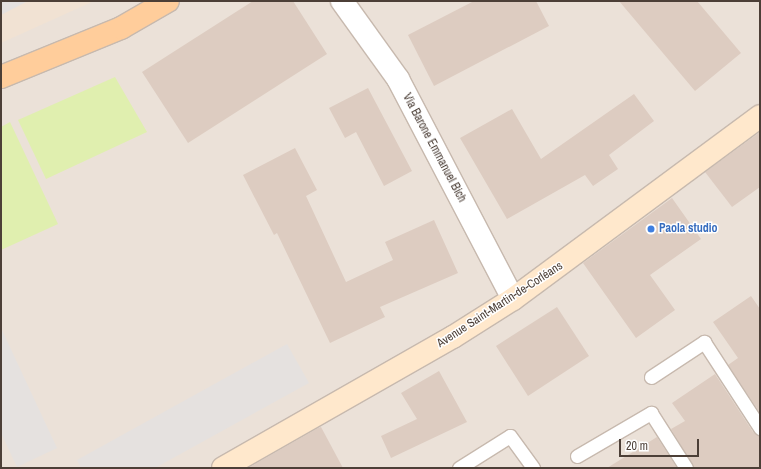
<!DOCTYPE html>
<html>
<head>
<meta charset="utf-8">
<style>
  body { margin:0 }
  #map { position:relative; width:761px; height:469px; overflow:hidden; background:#f7f0ea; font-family:"Archivo Narrow",sans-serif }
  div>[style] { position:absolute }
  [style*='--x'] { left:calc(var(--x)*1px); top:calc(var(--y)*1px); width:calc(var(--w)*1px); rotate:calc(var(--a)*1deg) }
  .residential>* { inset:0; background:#ebe1d8 }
  .education>* { inset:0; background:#f1e2d3 }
  .green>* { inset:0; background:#e0efaf }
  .parking>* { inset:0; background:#e5e1df }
  .building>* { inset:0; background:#ddccc1 }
  .roads { filter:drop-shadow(1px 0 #c7b9ae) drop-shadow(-1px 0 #c7b9ae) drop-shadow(0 1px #c7b9ae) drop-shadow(0 -1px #c7b9ae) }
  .lane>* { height:13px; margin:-6.5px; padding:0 6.5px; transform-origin:6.5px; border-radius:6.5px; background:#fff }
  .street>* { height:22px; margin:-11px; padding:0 11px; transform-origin:11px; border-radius:11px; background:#fff }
  .secondary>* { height:22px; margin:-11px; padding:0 11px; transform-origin:11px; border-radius:11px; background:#ffe8cc }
  .primary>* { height:22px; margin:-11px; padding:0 11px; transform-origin:11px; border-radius:11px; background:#ffcd9b }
  .dots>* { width:11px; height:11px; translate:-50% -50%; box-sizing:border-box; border:2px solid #fff; border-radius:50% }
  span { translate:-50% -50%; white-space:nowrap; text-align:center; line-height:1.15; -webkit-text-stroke:3px #fff; paint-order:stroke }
  .street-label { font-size:12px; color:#4c3f37 }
  .shop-label { font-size:12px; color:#366cbe; font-weight:700 }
  .left { translate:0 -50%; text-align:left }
  .frame { position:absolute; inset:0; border:2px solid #4c3f37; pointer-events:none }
  .scale { position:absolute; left:619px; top:439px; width:80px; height:18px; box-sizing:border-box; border:2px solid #4c3f37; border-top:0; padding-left:5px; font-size:12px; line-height:14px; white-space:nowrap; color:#4c3f37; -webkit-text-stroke:3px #fff; paint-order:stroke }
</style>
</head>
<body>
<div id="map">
  <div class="residential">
    <i style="clip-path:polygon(1px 1px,760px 1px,760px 468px,1px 468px)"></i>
  </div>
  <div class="education">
    <i style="clip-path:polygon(1px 1px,94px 1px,1px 43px)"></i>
  </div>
  <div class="green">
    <i style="clip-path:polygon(115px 77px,147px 132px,46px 179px,18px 120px)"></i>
    <i style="clip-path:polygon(10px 122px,58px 224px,1px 250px,1px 127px)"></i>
  </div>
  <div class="parking">
    <i style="clip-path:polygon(1px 1px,28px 1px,1px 15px)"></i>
    <i style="clip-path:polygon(1px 328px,57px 448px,17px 467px,1px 433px)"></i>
    <i style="clip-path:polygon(287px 344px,309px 383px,155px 468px,81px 468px,77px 460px)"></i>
  </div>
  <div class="building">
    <i style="clip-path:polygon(253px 1px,293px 1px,327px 54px,188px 143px,142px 72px)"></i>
    <i style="clip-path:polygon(474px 1px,536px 1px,549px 26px,434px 86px,408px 35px)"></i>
    <i style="clip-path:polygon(619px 1px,697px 1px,741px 53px,695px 91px)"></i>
    <i style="clip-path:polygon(368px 88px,412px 171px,384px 186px,356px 132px,345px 138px,329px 108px)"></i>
    <i style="clip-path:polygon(634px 94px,654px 121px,609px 155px,618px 169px,593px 186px,585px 175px,507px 219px,460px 138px,512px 109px,541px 159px)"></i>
    <i style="clip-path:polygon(760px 132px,760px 187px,732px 207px,705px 172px)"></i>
    <i style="clip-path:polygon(295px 148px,317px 190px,306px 196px,346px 282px,393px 260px,385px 242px,434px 220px,458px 273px,380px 307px,385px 317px,330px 343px,277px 233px,274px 235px,243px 175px)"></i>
    <i style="clip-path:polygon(672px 198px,701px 239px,650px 275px,675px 310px,636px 338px,583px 263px)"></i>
    <i style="clip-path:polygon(751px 296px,760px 309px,760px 413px,728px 365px,738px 358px,713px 322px)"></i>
    <i style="clip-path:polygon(557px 307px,589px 356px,528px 396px,496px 346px)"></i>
    <i style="clip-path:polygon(439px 371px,467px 422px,391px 458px,381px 436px,417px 419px,401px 393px)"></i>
    <i style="clip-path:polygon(715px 374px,753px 432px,760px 436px,760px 468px,694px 468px,671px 429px,685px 421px,672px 403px)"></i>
    <i style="clip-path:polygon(321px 427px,343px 468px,248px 468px,318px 428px)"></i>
    <i style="clip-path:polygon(657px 437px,677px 468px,607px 468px)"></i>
  </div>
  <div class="roads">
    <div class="lane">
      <i style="--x:651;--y:377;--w:64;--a:-33.4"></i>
      <i style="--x:704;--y:342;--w:103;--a:56.9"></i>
      <i style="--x:577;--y:456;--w:86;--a:-30.2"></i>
      <i style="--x:651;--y:413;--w:65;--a:57.5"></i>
      <i style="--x:459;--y:468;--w:60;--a:-32.1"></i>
      <i style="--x:510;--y:436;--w:39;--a:54"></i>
    </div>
    <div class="street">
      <i style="--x:342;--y:1;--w:96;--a:54.3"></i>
      <i style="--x:398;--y:79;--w:248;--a:62.4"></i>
    </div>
    <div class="secondary">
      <i style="--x:223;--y:468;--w:265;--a:-29.7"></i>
      <i style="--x:453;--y:337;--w:71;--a:-32.3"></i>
      <i style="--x:513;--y:299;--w:307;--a:-36.5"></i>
    </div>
    <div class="primary">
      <i style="--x:1;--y:77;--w:130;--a:-22.2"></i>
      <i style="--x:121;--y:28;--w:54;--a:-29.9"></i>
    </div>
  </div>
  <div class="dots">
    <i style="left:651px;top:229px;background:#3f7fe0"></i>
  </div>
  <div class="street-label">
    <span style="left:434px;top:148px;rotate:62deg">Via Barone Emmanuel Bich</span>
    <span style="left:500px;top:305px;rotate:-33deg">Avenue Saint-Martin-de-Corléans</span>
  </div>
  <div class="shop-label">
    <span class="left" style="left:659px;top:229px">Paola studio</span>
  </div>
  <div class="frame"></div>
  <div class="scale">20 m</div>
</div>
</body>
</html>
